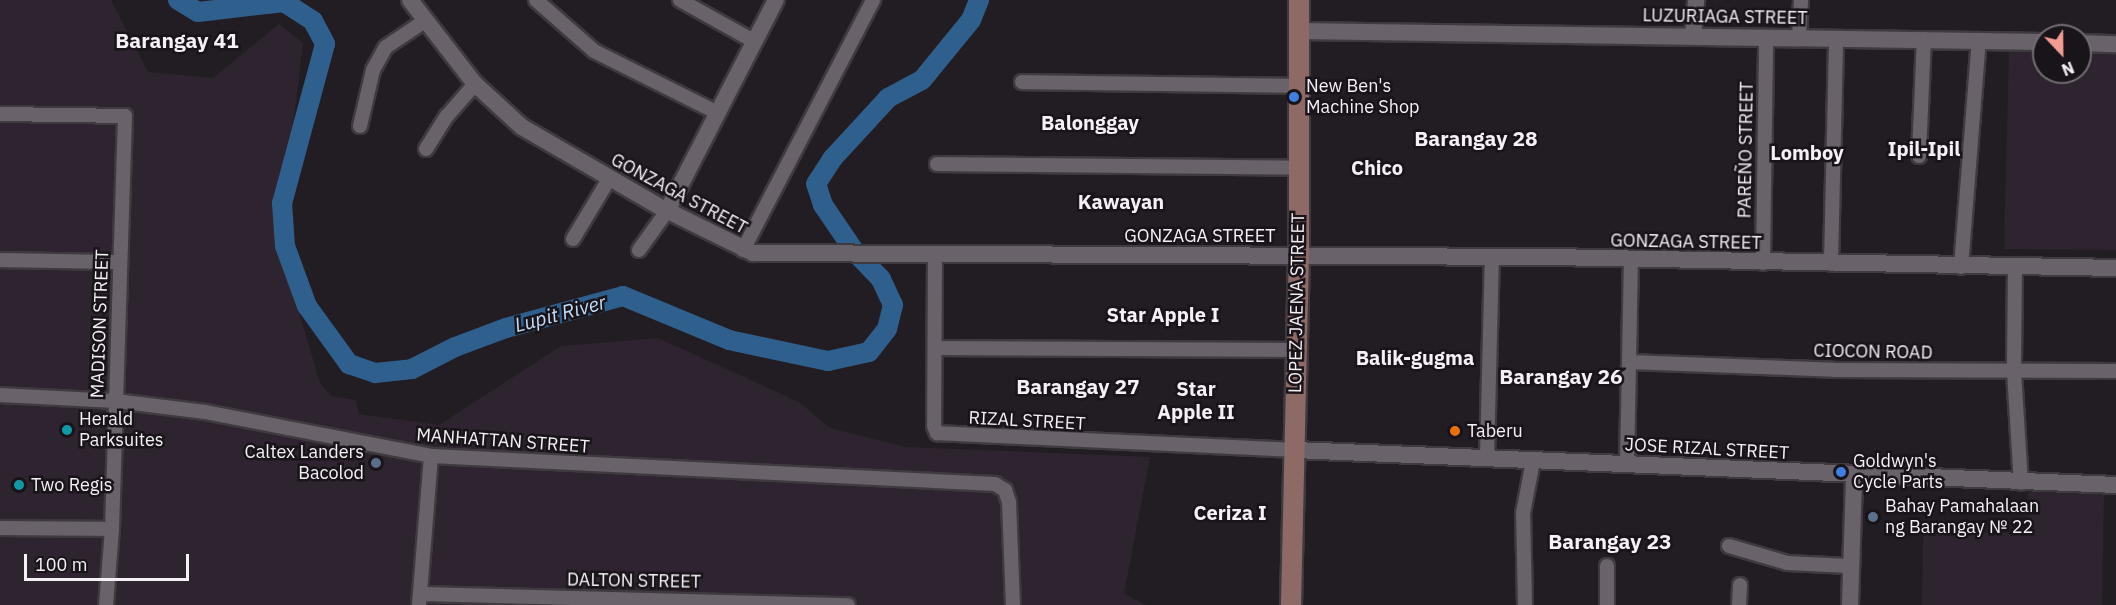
<!DOCTYPE html>
<html>
<head>
<meta charset="utf-8">
<style>
  body { margin:0 }
  #map { position:relative; width:2116px; height:605px; overflow:hidden; background:#221d23; font-family:"IBM Plex Sans",sans-serif }
  div>[style] { position:absolute }
  [style*='--x'] { left:calc(var(--x)*1px); top:calc(var(--y)*1px); width:calc(var(--w)*1px); rotate:calc(var(--a)*1deg) }
  .built>* { inset:0; background:#2e242f }
  .river>* { height:20px; margin:-10px; padding:0 10px; transform-origin:10px; border-radius:10px; background:#2f5f8c }
  .roads { filter:drop-shadow(2px 0 #3f3a3f) drop-shadow(-2px 0 #3f3a3f) drop-shadow(0 2px #3f3a3f) drop-shadow(0 -2px #3f3a3f) }
  .minor>* { height:14px; margin:-7px; padding:0 7px; transform-origin:7px; border-radius:7px; background:#69626a }
  .tertiary>* { height:16px; margin:-8px; padding:0 8px; transform-origin:8px; border-radius:8px; background:#69626a }
  .secondary>* { height:20px; margin:-10px; padding:0 10px; transform-origin:10px; border-radius:10px; background:#8e6a67 }
  .dots>* { width:16px; height:16px; translate:-50% -50%; box-sizing:border-box; border:3px solid #191419; border-radius:50% }
  span { translate:-50% -50%; white-space:nowrap; text-align:center; line-height:1.15; -webkit-text-stroke:5px #191419; paint-order:stroke }
  .street-label { font-size:18px; color:#f4f0f5 }
  .poi-label { font-size:18px; color:#f4f0f5 }
  .left { translate:0 -50%; text-align:left }
  .right { translate:-100% -50%; text-align:right }
  .neighbourhood-label { font-size:20px; color:#f4f0f5; font-weight:700 }
  .water-label { font-size:20px; color:#c2def9; font-style:italic }
  .quarter-label { font-size:21px; color:#f4f0f5; font-weight:700 }
  .north { position:absolute; left:2032px; top:24px; width:60px; height:60px; box-sizing:border-box; background:#191419; border:2px solid #716c71; border-radius:50%; rotate:158deg; font-size:16px; font-weight:700; line-height:24px; text-align:center; color:#f4f0f5 }
  .north::after { content:''; display:block; margin:auto; width:21px; height:27px; background:#f59c91; clip-path:polygon(50% 0,100% 100%,50% 72%,0 100%) }
  .scale { position:absolute; left:24px; top:554px; width:165px; height:27px; box-sizing:border-box; border:3px solid #f4f0f5; border-top:0; padding-left:8px; font-size:18px; line-height:21px; white-space:nowrap; color:#f4f0f5; -webkit-text-stroke:4px #191419; paint-order:stroke }
</style>
</head>
<body>
<div id="map">
  <div class="built">
    <i style="clip-path:polygon(0 0,111px 0,148px 72px,213px 78px,279px 24px,303px 43px,293px 126px,277px 202px,280px 249px,320px 383px,331px 396px,356px 400px,359px 414px,439px 425px,561px 346px,658px 338px,799px 402px,830px 428px,906px 447px,1150px 457px,1124px 594px,1146px 605px,0 605px)"></i>
    <i style="clip-path:polygon(2009px 51px,2044px 52px,2044px 72px,2080px 72px,2080px 53px,2116px 54px,2116px 250px,2004px 249px)"></i>
    <i style="clip-path:polygon(2028px 492px,2104px 492px,2102px 605px,1922px 605px,1923px 532px,2027px 533px)"></i>
  </div>
  <div class="river">
    <i style="--x:178;--y:0;--w:23;--a:31"></i>
    <i style="--x:198;--y:12;--w:87;--a:-6.6"></i>
    <i style="--x:284;--y:2;--w:35;--a:33"></i>
    <i style="--x:313;--y:21;--w:26;--a:62"></i>
    <i style="--x:325;--y:44;--w:165;--a:105.1"></i>
    <i style="--x:282;--y:203;--w:43;--a:86"></i>
    <i style="--x:285;--y:246;--w:64;--a:69.9"></i>
    <i style="--x:307;--y:306;--w:72;--a:54.1"></i>
    <i style="--x:349;--y:364;--w:28;--a:19"></i>
    <i style="--x:375;--y:373;--w:37;--a:-6"></i>
    <i style="--x:412;--y:369;--w:48;--a:-27.1"></i>
    <i style="--x:455;--y:347;--w:54;--a:-20.4"></i>
    <i style="--x:506;--y:328;--w:121;--a:-15.3"></i>
    <i style="--x:623;--y:296;--w:115;--a:22.5"></i>
    <i style="--x:729;--y:340;--w:101;--a:12"></i>
    <i style="--x:828;--y:361;--w:42;--a:-12.4"></i>
    <i style="--x:869;--y:352;--w:29;--a:-52"></i>
    <i style="--x:887;--y:329;--w:25;--a:-76"></i>
    <i style="--x:893;--y:305;--w:29;--a:-115"></i>
    <i style="--x:881;--y:279;--w:37;--a:-134"></i>
    <i style="--x:855;--y:252;--w:57;--a:-124.2"></i>
    <i style="--x:823;--y:205;--w:22;--a:-108"></i>
    <i style="--x:816;--y:184;--w:30;--a:-57"></i>
    <i style="--x:832;--y:159;--w:83;--a:-47.4"></i>
    <i style="--x:888;--y:98;--w:38;--a:-28"></i>
    <i style="--x:922;--y:80;--w:77;--a:-50.8"></i>
    <i style="--x:971;--y:20;--w:22;--a:-68"></i>
  </div>
  <div class="roads">
    <div class="minor">
      <i style="--x:536;--y:0;--w:77;--a:41.3"></i>
      <i style="--x:594;--y:51;--w:139;--a:26.6"></i>
      <i style="--x:680;--y:0;--w:86;--a:29.2"></i>
      <i style="--x:1799;--y:38;--w:38;--a:-87"></i>
      <i style="--x:1022;--y:82;--w:276;--a:0.8"></i>
      <i style="--x:0;--y:114;--w:125;--a:0.9"></i>
      <i style="--x:125;--y:116;--w:413;--a:91.8"></i>
      <i style="--x:112;--y:529;--w:76;--a:94.5"></i>
      <i style="--x:360;--y:126;--w:57;--a:-76.9"></i>
      <i style="--x:373;--y:70;--w:26;--a:-61"></i>
      <i style="--x:386;--y:47;--w:45;--a:-34"></i>
      <i style="--x:426;--y:149;--w:39;--a:-58"></i>
      <i style="--x:447;--y:116;--w:43;--a:-48.8"></i>
      <i style="--x:1919;--y:156;--w:117;--a:-87.6"></i>
      <i style="--x:937;--y:164;--w:361;--a:0.6"></i>
      <i style="--x:573;--y:239;--w:70;--a:-59"></i>
      <i style="--x:639;--y:250;--w:48;--a:-54.3"></i>
      <i style="--x:743;--y:250;--w:282;--a:-62.5"></i>
      <i style="--x:935;--y:254;--w:172;--a:90.3"></i>
      <i style="--x:934;--y:426;--w:8;--a:67"></i>
      <i style="--x:937;--y:433;--w:358;--a:2.7"></i>
      <i style="--x:0;--y:260;--w:120;--a:1"></i>
      <i style="--x:1763;--y:263;--w:226;--a:-89.2"></i>
      <i style="--x:1831;--y:264;--w:226;--a:-88.7"></i>
      <i style="--x:1961;--y:267;--w:228;--a:-85.5"></i>
      <i style="--x:2015;--y:268;--w:104;--a:90.6"></i>
      <i style="--x:2014;--y:372;--w:111;--a:86.4"></i>
      <i style="--x:935;--y:348;--w:361;--a:0.3"></i>
      <i style="--x:1629;--y:362;--w:205;--a:2.2"></i>
      <i style="--x:1834;--y:370;--w:282;--a:0.2"></i>
      <i style="--x:0;--y:395;--w:116;--a:3"></i>
      <i style="--x:116;--y:401;--w:90;--a:7"></i>
      <i style="--x:205;--y:412;--w:230;--a:11"></i>
      <i style="--x:431;--y:456;--w:565;--a:2.84"></i>
      <i style="--x:995;--y:484;--w:12;--a:31"></i>
      <i style="--x:1005;--y:490;--w:13;--a:72"></i>
      <i style="--x:1009;--y:502;--w:103;--a:87.8"></i>
      <i style="--x:1487;--y:457;--w:198;--a:-88.6"></i>
      <i style="--x:1627;--y:465;--w:204;--a:-88.9"></i>
      <i style="--x:0;--y:528;--w:112;--a:0.5"></i>
      <i style="--x:1729;--y:546;--w:60;--a:16.3"></i>
      <i style="--x:1787;--y:563;--w:63;--a:2.7"></i>
      <i style="--x:420;--y:594;--w:428;--a:1.5"></i>
      <i style="--x:419;--y:605;--w:149;--a:-85.4"></i>
      <i style="--x:1525;--y:605;--w:92;--a:-91.2"></i>
      <i style="--x:1523;--y:513;--w:53;--a:-79.1"></i>
      <i style="--x:1607;--y:605;--w:39;--a:-90"></i>
      <i style="--x:1739;--y:605;--w:20;--a:-87"></i>
    </div>
    <div class="tertiary">
      <i style="--x:410;--y:0;--w:106;--a:52.3"></i>
      <i style="--x:475;--y:84;--w:64;--a:42.5"></i>
      <i style="--x:522;--y:127;--w:162;--a:30.1"></i>
      <i style="--x:662;--y:208;--w:102;--a:26.3"></i>
      <i style="--x:753;--y:253;--w:797;--a:0.29"></i>
      <i style="--x:1550;--y:257;--w:566;--a:1.11"></i>
      <i style="--x:1298;--y:31;--w:746;--a:0.84"></i>
      <i style="--x:1693;--y:36;--w:36;--a:-85"></i>
      <i style="--x:2080;--y:43;--w:36;--a:2"></i>
      <i style="--x:667;--y:211;--w:237;--a:-62.7"></i>
      <i style="--x:1295;--y:450;--w:822;--a:2.44"></i>
      <i style="--x:1850;--y:605;--w:128;--a:-88.2"></i>
    </div>
    <div class="secondary">
      <i style="--x:1291;--y:605;--w:349;--a:-88.7"></i>
      <i style="--x:1299;--y:256;--w:256;--a:-90"></i>
    </div>
  </div>
  <div class="dots">
    <i style="left:1294px;top:97px;background:#3f7fe0"></i>
    <i style="left:67px;top:430px;background:#0f9aa8"></i>
    <i style="left:1455px;top:431px;background:#e8710a"></i>
    <i style="left:376px;top:463px;background:#5c6f8a"></i>
    <i style="left:1841px;top:472px;background:#3f7fe0"></i>
    <i style="left:19px;top:485px;background:#0f9aa8"></i>
    <i style="left:1873px;top:517px;background:#5c6f8a"></i>
  </div>
  <div class="street-label">
    <span style="left:1725px;top:17px;rotate:1deg">LUZURIAGA STREET</span>
    <span style="left:1746px;top:150px;rotate:-89deg">PAREÑO STREET</span>
    <span style="left:679px;top:194px;rotate:28deg">GONZAGA STREET</span>
    <span style="left:1200px;top:236px">GONZAGA STREET</span>
    <span style="left:1686px;top:242px;rotate:1deg">GONZAGA STREET</span>
    <span style="left:1297px;top:303px;rotate:-89deg">LOPEZ JAENA STREET</span>
    <span style="left:100px;top:324px;rotate:-88deg">MADISON STREET</span>
    <span style="left:1873px;top:352px;rotate:1deg">CIOCON ROAD</span>
    <span style="left:1027px;top:421px;rotate:3deg">RIZAL STREET</span>
    <span style="left:503px;top:441px;rotate:4deg">MANHATTAN STREET</span>
    <span style="left:1707px;top:449px;rotate:3deg">JOSE RIZAL STREET</span>
    <span style="left:634px;top:581px;rotate:1deg">DALTON STREET</span>
  </div>
  <div class="poi-label">
    <span class="left" style="left:1306px;top:97px">New Ben's<br>Machine Shop</span>
    <span class="left" style="left:79px;top:430px">Herald<br>Parksuites</span>
    <span class="left" style="left:1467px;top:431px">Taberu</span>
    <span class="right" style="left:364px;top:463px">Caltex Landers<br>Bacolod</span>
    <span class="left" style="left:1853px;top:472px">Goldwyn's<br>Cycle Parts</span>
    <span class="left" style="left:31px;top:485px">Two Regis</span>
    <span class="left" style="left:1885px;top:517px">Bahay Pamahalaan<br>ng Barangay № 22</span>
  </div>
  <div class="neighbourhood-label">
    <span style="left:1090px;top:122px">Balonggay</span>
    <span style="left:1924px;top:148px">Ipil-Ipil</span>
    <span style="left:1807px;top:152px">Lomboy</span>
    <span style="left:1377px;top:167px">Chico</span>
    <span style="left:1121px;top:201px">Kawayan</span>
    <span style="left:1163px;top:314px">Star Apple I</span>
    <span style="left:1415px;top:357px">Balik-gugma</span>
    <span style="left:1196px;top:400px">Star<br>Apple II</span>
    <span style="left:1230px;top:512px">Ceriza I</span>
  </div>
  <div class="water-label">
    <span style="left:560px;top:313px;rotate:-15deg">Lupit River</span>
  </div>
  <div class="quarter-label">
    <span style="left:177px;top:40px">Barangay 41</span>
    <span style="left:1476px;top:138px">Barangay 28</span>
    <span style="left:1561px;top:376px">Barangay 26</span>
    <span style="left:1078px;top:386px">Barangay 27</span>
    <span style="left:1610px;top:541px">Barangay 23</span>
  </div>
  <div class="north">N</div>
  <div class="scale">100 m</div>
</div>
</body>
</html>
